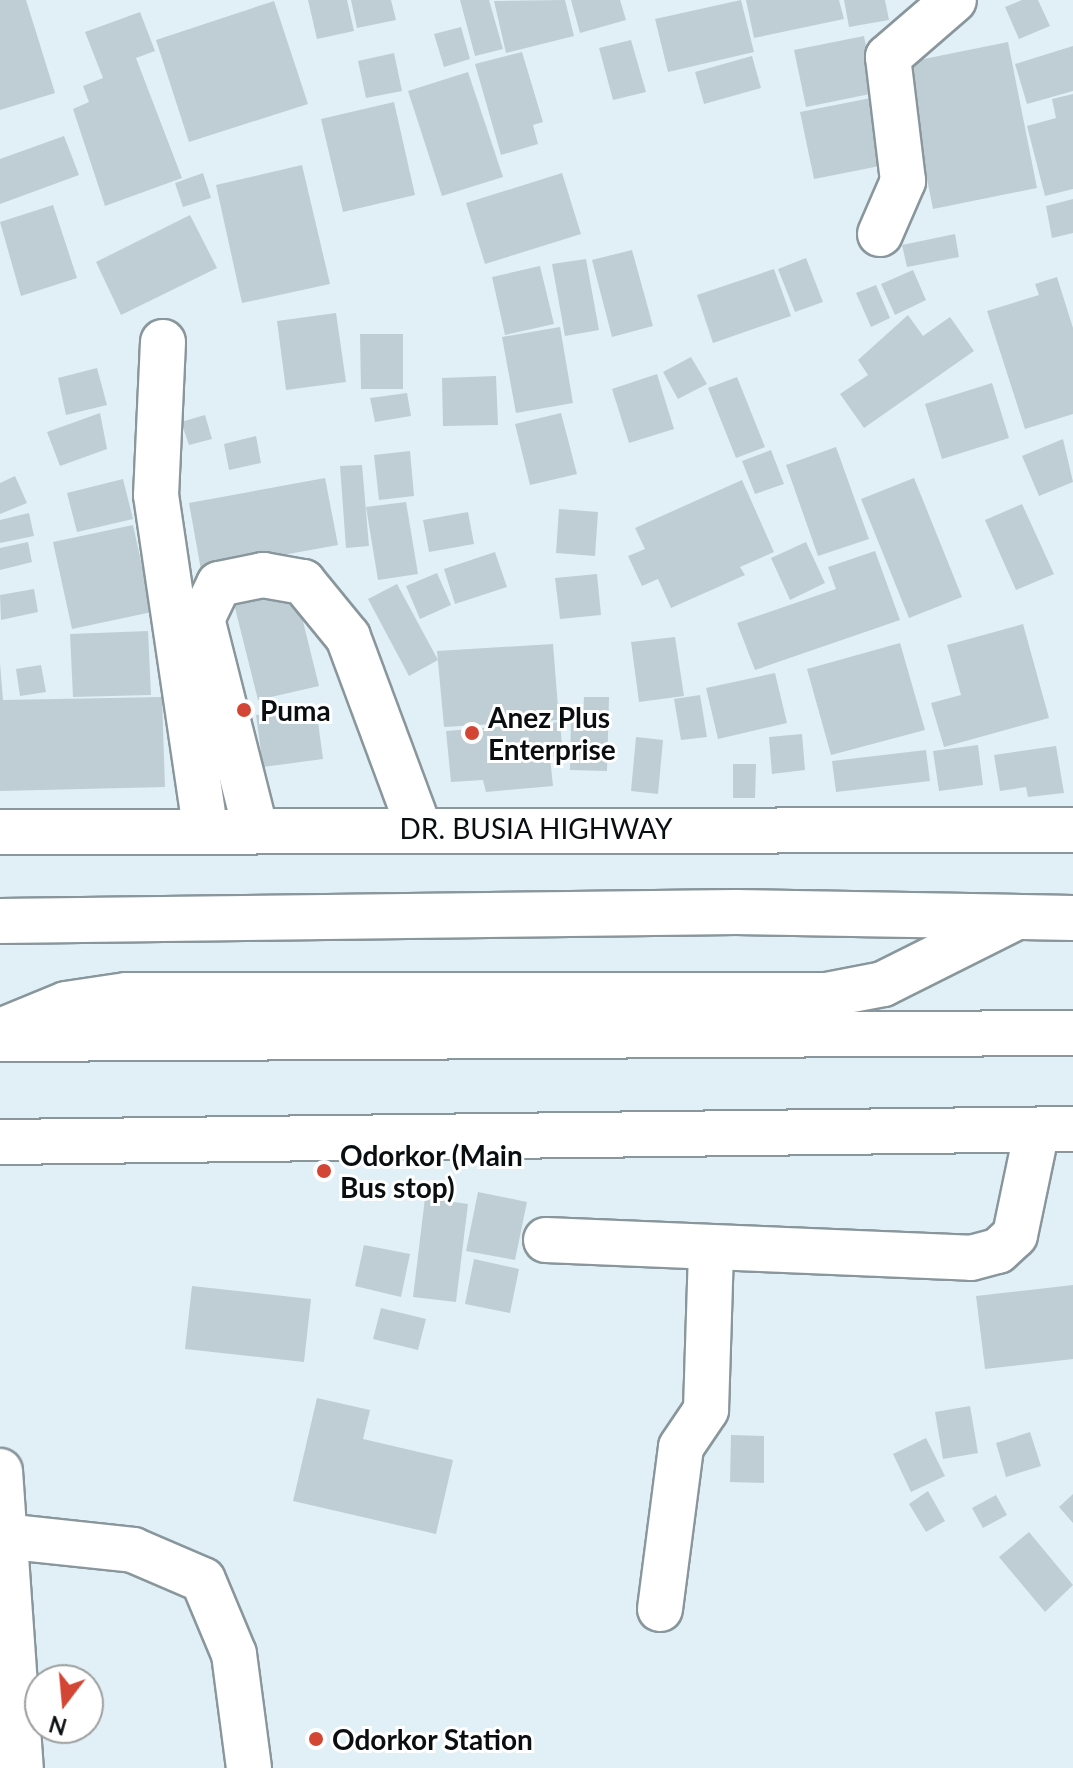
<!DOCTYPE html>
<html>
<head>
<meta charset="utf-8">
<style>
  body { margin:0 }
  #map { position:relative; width:1073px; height:1768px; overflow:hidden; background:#e1f0f7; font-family:Lato,sans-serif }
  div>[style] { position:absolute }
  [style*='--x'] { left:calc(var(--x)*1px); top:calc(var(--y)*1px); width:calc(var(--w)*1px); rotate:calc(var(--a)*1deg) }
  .building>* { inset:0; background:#beced4 }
  .roads { filter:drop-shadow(2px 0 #89979d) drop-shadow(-2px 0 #89979d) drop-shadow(0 2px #89979d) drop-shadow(0 -2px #89979d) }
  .minor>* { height:44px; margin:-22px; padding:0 22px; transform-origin:22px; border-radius:22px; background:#fff }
  .major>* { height:44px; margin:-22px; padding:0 22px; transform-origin:22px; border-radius:22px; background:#fff }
  .highway>* { height:44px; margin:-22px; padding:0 22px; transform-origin:22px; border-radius:22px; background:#fff }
  .dots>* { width:22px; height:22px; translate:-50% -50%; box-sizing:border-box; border:4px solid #fff; border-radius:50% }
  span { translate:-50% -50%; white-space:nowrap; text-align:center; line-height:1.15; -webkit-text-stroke:6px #fff; paint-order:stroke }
  .poi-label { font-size:28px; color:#090e10; font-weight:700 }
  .left { translate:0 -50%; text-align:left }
  .street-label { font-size:28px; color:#090e10 }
  .north { position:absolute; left:24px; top:1664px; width:80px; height:80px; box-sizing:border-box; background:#fff; border:2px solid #9d9f9f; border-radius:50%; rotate:196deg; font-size:22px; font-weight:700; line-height:32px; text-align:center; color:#090e10 }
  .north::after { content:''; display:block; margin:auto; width:28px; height:36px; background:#d34635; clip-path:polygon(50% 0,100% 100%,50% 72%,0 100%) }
</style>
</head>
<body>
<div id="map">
  <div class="building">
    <i style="clip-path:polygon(0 0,26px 0,55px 93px,0 110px)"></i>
    <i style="clip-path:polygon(308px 0,347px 0,354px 31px,317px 39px)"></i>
    <i style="clip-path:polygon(351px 0,391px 0,396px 20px,357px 28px)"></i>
    <i style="clip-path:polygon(460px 0,489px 0,503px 49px,475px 56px)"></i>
    <i style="clip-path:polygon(565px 0,574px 36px,506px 53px,494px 1px)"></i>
    <i style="clip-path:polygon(571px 0,620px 0,626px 20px,580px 33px)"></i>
    <i style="clip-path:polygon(741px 0,754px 52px,668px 72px,655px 19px)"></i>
    <i style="clip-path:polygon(746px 0,839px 0,844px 19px,754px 38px)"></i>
    <i style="clip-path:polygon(844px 0,885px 0,889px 20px,849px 27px)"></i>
    <i style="clip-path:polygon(1022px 0,1038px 0,1050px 26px,1019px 39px,1005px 7px)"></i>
    <i style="clip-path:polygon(274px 1px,308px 104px,189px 142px,156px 40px)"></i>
    <i style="clip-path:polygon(140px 12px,155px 51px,136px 58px,182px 178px,105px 206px,73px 109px,89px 102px,83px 86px,103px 78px,85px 32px)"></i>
    <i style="clip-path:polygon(461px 27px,470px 59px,444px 67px,434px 34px)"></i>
    <i style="clip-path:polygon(864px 36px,875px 93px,806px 107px,794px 50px)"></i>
    <i style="clip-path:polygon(631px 40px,646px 92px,613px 100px,599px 48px)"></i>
    <i style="clip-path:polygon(1008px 42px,1037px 188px,933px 209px,904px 63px)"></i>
    <i style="clip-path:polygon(1073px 46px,1073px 91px,1027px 104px,1015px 64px)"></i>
    <i style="clip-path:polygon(522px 52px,543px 122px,533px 125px,538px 144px,501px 155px,475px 64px)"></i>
    <i style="clip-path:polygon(394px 53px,402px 91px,366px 98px,358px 61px)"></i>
    <i style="clip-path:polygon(752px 56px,761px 88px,704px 104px,695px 72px)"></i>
    <i style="clip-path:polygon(468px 72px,503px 177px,442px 196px,408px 91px)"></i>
    <i style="clip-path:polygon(1073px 94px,1073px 189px,1045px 196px,1027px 126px,1056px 118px,1052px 99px)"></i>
    <i style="clip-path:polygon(876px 97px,890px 164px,814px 179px,800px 112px)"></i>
    <i style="clip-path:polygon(394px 102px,415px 195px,343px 212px,321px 119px)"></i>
    <i style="clip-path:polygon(64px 136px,79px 175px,0 204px,0 159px)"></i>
    <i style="clip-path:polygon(302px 165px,330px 284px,242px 303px,216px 185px)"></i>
    <i style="clip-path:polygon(203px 173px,211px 198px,183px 207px,175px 183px)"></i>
    <i style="clip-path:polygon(562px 173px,581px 234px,485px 264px,466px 203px)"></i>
    <i style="clip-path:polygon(1073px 199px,1073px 233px,1052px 238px,1046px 206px)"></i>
    <i style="clip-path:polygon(53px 205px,77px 278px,21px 296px,0 222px)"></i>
    <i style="clip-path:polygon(190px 215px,217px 268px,121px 315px,96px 262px)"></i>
    <i style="clip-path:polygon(955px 234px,959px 257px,907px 267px,902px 245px)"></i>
    <i style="clip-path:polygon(632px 250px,653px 326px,612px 337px,592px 260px)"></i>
    <i style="clip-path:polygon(806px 258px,823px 302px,795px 312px,778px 269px)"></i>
    <i style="clip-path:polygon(586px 259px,599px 330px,565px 336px,552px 264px)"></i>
    <i style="clip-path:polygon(540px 266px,554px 324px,505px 335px,492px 277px)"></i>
    <i style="clip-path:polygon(774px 269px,791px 316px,713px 343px,697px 295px)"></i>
    <i style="clip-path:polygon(913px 270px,926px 300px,895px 315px,881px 284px)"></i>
    <i style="clip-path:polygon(1057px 277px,1073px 328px,1073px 414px,1025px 429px,987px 311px,1039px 295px,1035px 284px)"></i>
    <i style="clip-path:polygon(876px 285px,890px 318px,871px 327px,856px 293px)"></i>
    <i style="clip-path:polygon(336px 313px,346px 382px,286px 390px,277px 321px)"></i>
    <i style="clip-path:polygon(908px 315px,923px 336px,950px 317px,974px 351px,864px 428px,840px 394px,868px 375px,858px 360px)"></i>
    <i style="clip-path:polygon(560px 327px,573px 403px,516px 413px,502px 337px)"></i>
    <i style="clip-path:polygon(360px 334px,403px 334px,403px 389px,361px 389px)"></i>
    <i style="clip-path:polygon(691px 357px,707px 384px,678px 399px,663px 372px)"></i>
    <i style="clip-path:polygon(97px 368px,107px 405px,66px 415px,58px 378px)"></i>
    <i style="clip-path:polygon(657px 374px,674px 429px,629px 443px,612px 389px)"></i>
    <i style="clip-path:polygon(496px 376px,498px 425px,443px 426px,442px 378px)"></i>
    <i style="clip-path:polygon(737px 377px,765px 447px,736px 458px,708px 388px)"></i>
    <i style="clip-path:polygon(992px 383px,1009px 438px,942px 459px,925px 404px)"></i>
    <i style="clip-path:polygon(407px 393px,411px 416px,375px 422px,370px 398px)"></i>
    <i style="clip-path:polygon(100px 413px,107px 449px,60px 466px,47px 432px)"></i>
    <i style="clip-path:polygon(561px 413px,577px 474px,530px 485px,515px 424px)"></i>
    <i style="clip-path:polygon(205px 415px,212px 439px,189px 445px,181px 422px)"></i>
    <i style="clip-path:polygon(256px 436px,261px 463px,229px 470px,224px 444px)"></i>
    <i style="clip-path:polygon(1063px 439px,1073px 482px,1039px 496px,1022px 456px)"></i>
    <i style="clip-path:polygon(836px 447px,869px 539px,818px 556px,786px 465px)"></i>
    <i style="clip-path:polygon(771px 450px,784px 484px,755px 494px,742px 461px)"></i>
    <i style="clip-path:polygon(410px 451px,414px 496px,379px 500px,374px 455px)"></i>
    <i style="clip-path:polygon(362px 465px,369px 546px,346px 548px,340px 466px)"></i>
    <i style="clip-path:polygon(15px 476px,27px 503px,0 514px,0 483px)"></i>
    <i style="clip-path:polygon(325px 478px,338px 545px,201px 570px,189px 503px)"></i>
    <i style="clip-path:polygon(914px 478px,962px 597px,909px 618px,861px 499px)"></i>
    <i style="clip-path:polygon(123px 479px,133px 519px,77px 532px,67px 493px)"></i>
    <i style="clip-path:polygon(742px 480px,774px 552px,740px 567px,745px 575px,671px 608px,658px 579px,642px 586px,628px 556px,645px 549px,635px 528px)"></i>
    <i style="clip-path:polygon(406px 502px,418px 574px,378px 580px,366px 507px)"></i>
    <i style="clip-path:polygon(1022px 504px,1054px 574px,1016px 590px,985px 520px)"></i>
    <i style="clip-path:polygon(559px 509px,598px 512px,595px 556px,556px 553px)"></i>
    <i style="clip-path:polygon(468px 512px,474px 544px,429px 552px,423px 520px)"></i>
    <i style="clip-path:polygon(29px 513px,34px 536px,0 543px,0 520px)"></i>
    <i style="clip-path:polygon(133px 525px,152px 612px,72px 629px,53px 542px)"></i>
    <i style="clip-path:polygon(28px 542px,32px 562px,0 570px,0 548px)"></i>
    <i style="clip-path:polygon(806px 542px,825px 583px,790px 600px,771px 558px)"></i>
    <i style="clip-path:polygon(875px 551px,900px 620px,755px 670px,737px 623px,836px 589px,828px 567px)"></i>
    <i style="clip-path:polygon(495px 552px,507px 587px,455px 604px,444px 569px)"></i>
    <i style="clip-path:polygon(437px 573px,451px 605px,420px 619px,406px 586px)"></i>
    <i style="clip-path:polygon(597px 574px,601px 615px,560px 619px,555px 578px)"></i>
    <i style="clip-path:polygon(397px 584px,438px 660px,409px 676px,368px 599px)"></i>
    <i style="clip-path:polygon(34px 589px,38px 612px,1px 620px,0 595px)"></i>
    <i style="clip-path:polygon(295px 589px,319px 686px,258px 700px,234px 604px)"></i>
    <i style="clip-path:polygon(1023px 624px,1049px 718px,944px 747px,931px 703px,961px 695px,947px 645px)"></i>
    <i style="clip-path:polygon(148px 631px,151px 695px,73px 697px,70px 634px)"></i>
    <i style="clip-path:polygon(675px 637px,684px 696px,639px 702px,631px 642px)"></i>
    <i style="clip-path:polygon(900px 643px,925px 730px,831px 755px,807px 669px)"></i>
    <i style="clip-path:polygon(553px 644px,559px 720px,444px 727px,437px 651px)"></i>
    <i style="clip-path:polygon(0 663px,3px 700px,162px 697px,165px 787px,0 791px)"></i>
    <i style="clip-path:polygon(41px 665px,46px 692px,20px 696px,16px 669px)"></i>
    <i style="clip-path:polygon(775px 673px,787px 723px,718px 739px,706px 688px)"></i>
    <i style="clip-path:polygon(700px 695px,707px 737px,681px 740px,674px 699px)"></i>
    <i style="clip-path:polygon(584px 697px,609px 697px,607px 771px,570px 770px,571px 714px,583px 715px)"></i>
    <i style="clip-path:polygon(316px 707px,323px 759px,263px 767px,256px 715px)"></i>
    <i style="clip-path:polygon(560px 722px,563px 757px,550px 757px,553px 786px,486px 792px,483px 780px,451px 782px,446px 731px)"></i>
    <i style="clip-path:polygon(802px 734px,805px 770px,772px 774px,769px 737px)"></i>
    <i style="clip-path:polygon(636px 737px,663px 740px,658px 794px,631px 791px)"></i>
    <i style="clip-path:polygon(978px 745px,983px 785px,939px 791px,933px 751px)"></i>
    <i style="clip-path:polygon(1056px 746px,1064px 793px,1028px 797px,1026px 787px,1000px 791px,994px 755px)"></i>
    <i style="clip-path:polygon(926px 750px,930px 781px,836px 792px,832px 761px)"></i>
    <i style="clip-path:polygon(733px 764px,756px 764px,755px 798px,733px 798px)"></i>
    <i style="clip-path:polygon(478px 1192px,527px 1202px,515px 1260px,466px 1251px)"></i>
    <i style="clip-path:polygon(425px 1198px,468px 1204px,456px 1302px,413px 1297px)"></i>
    <i style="clip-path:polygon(364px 1245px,410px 1254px,401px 1297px,355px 1286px)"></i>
    <i style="clip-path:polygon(474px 1259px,519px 1269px,510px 1313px,465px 1304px)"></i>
    <i style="clip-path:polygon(1073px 1285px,1073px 1359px,985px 1369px,976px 1296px)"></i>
    <i style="clip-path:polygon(192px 1286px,311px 1299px,304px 1362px,185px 1349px)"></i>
    <i style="clip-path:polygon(381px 1308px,426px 1319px,418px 1350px,373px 1339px)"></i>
    <i style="clip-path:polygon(317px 1398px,370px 1410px,363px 1439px,453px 1460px,436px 1534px,293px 1501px)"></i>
    <i style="clip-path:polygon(970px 1406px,978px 1453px,943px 1459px,935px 1412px)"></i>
    <i style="clip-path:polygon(1030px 1432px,1041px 1466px,1006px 1477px,996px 1443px)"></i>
    <i style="clip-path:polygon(731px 1435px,764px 1436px,764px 1483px,730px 1482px)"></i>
    <i style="clip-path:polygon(926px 1438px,945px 1476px,911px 1492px,893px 1454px)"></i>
    <i style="clip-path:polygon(928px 1491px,945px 1521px,926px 1532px,909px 1504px)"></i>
    <i style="clip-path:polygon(1073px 1494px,1073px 1523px,1059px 1507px)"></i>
    <i style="clip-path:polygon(996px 1495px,1007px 1515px,983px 1528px,972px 1508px)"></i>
    <i style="clip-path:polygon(1029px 1532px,1073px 1585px,1045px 1612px,999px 1557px)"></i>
  </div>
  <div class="roads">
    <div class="minor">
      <i style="--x:880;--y:234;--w:58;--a:-66.5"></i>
      <i style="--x:903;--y:181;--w:125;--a:-96.9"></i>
      <i style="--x:888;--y:57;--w:87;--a:-40.8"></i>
      <i style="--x:163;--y:342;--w:153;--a:92.6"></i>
      <i style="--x:156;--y:495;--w:337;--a:81.6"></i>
      <i style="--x:255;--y:828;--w:216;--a:-104.2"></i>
      <i style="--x:202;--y:619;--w:39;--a:-64"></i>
      <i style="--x:219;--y:584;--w:45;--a:-11.6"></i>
      <i style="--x:263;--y:575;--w:41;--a:9.9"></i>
      <i style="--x:303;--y:582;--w:71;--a:50.7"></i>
      <i style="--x:348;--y:637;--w:204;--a:69.6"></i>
      <i style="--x:0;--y:832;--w:1073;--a:-0.11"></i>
      <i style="--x:0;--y:1142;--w:1073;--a:-0.69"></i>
      <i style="--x:546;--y:1240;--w:425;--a:2.4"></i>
      <i style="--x:971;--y:1258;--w:28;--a:-15"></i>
      <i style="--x:998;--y:1251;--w:23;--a:-43"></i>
      <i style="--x:1015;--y:1235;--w:107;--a:-78.2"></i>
      <i style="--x:3;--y:1536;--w:131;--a:6.1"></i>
      <i style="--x:133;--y:1550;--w:76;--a:23.2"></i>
      <i style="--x:203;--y:1580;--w:80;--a:67.3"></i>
      <i style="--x:234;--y:1654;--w:115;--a:82.5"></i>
      <i style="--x:660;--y:1609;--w:163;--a:-82.6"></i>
      <i style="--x:681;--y:1447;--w:45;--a:-56"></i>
      <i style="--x:706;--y:1410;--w:159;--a:-88.2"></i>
    </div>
    <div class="major">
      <i style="--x:0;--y:1471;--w:298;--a:86"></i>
    </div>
    <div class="highway">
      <i style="--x:0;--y:921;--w:736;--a:-0.7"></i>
      <i style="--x:736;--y:912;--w:337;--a:1"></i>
      <i style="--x:0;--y:1031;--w:71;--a:-22.2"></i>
      <i style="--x:66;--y:1004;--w:61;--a:-8.5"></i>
      <i style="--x:126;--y:995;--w:700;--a:0"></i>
      <i style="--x:826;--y:995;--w:58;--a:-10.9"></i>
      <i style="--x:883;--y:984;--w:145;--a:-26.6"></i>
      <i style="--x:0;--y:1039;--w:1073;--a:-0.32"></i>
    </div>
  </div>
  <div class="dots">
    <i style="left:244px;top:710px;background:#d34635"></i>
    <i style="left:472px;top:733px;background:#d34635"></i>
    <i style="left:324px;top:1171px;background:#d34635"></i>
    <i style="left:316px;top:1739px;background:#d34635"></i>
  </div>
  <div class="poi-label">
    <span class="left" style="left:260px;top:710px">Puma</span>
    <span class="left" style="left:488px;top:733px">Anez Plus<br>Enterprise</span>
    <span class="left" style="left:340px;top:1171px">Odorkor (Main<br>Bus stop)</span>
    <span class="left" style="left:332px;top:1739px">Odorkor Station</span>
  </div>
  <div class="street-label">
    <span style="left:536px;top:828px">DR. BUSIA HIGHWAY</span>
  </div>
  <div class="north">N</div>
</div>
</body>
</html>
